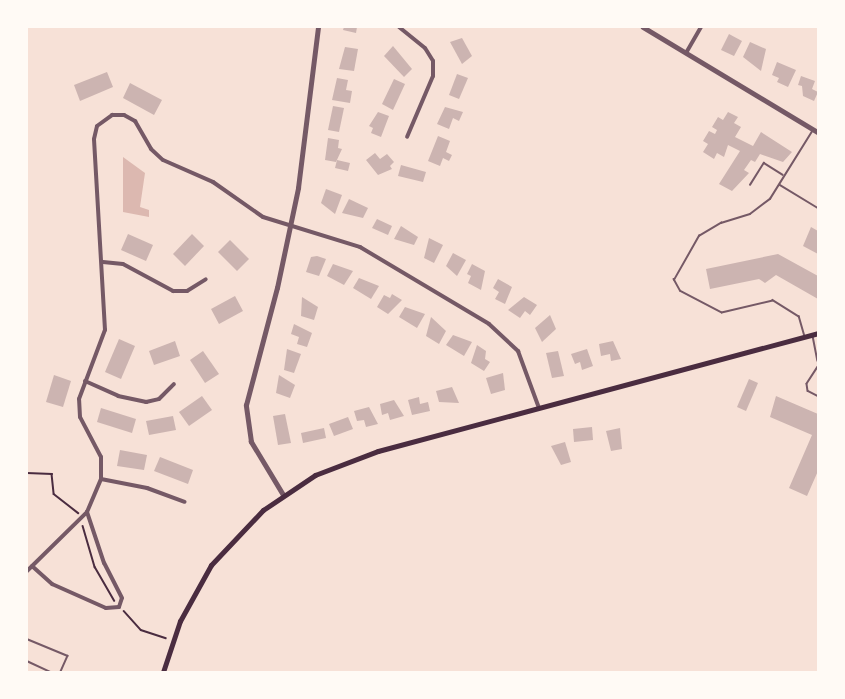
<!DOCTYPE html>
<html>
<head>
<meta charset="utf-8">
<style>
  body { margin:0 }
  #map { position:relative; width:845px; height:699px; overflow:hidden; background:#f7e1d7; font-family:"Source Sans 3",sans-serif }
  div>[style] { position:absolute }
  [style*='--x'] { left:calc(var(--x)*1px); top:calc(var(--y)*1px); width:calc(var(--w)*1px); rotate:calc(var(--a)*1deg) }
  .water>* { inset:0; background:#dcb8b0 }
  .building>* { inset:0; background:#ccb4b1 }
  .path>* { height:1.5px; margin:-0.75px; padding:0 0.75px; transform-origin:0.75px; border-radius:0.75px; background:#4a2c40 }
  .service>* { height:1.5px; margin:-0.75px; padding:0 0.75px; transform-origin:0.75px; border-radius:0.75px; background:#755966 }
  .minor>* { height:4px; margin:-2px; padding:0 2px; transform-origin:2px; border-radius:2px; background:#755966 }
  .tertiary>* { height:4.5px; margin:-2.25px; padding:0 2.25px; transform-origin:2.25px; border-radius:2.25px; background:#755966 }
  .secondary>* { height:5px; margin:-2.5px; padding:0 2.5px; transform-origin:2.5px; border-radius:2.5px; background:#4a2c40 }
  span { translate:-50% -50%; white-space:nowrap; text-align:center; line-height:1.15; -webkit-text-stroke:5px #fffaf5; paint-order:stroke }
  .frame { position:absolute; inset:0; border:28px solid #fffaf5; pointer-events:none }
</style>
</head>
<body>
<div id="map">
  <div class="water">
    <i style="clip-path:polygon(123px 157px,145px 173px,140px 207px,149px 210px,149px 217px,123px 212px)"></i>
  </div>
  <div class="building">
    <i style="clip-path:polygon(344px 27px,357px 27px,356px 33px,343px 30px)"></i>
    <i style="clip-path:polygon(729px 34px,742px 41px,734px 56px,721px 50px)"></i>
    <i style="clip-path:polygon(462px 38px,472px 56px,462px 64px,450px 42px)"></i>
    <i style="clip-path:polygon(750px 42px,766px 49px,761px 71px,743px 57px)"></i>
    <i style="clip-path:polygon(393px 46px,412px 69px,404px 77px,384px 56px)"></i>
    <i style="clip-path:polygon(345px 47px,358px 49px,354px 71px,339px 69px)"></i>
    <i style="clip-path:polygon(777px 62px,796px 70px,788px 87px,777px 82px,779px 78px,772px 75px)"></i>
    <i style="clip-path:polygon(107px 72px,113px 87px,80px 101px,74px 85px)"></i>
    <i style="clip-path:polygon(457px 74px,468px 78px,459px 99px,449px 95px)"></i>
    <i style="clip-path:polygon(801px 76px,815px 81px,812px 89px,818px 92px,814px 101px,803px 96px,802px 86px,798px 85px)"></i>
    <i style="clip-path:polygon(337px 78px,348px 80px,346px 90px,352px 91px,350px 103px,332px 100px)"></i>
    <i style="clip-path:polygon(394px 79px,405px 84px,393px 110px,382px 104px)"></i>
    <i style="clip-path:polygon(130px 83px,162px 100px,154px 115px,123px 98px)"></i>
    <i style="clip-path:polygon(333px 106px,344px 108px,339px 132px,328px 130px)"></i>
    <i style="clip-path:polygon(445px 107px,463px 112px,459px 121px,453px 118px,449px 129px,437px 124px)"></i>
    <i style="clip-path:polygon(378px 112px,389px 116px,381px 137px,371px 133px,373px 128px,369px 126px)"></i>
    <i style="clip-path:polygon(728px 112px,738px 117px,734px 123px,741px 127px,735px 137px,753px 146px,761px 132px,792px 152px,783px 162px,760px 154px,755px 162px,751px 160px,744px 170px,749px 173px,732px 191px,719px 184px,740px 151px,728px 145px,724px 157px,717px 153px,714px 159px,703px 152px,708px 144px,703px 141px,709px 131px,715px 134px,717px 130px,712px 127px,718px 117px,723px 120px)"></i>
    <i style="clip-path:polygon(438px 136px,450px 141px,446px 152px,452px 155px,449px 161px,443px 158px,440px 166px,428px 161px)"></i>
    <i style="clip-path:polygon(328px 138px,339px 140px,338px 148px,342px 149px,336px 162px,325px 160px)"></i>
    <i style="clip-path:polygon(375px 153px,380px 159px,387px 154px,394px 162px,390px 166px,392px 169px,378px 175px,366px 160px)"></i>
    <i style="clip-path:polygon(337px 160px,350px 163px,348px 171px,335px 168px)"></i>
    <i style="clip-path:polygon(401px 165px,426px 172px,423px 182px,398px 176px)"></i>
    <i style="clip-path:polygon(326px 189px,342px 195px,335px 214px,321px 203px)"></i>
    <i style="clip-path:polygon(349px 199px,368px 208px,363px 218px,342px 213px)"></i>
    <i style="clip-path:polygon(377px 219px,392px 226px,388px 235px,372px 228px)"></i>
    <i style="clip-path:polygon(401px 226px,418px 237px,414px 245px,394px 239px)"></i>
    <i style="clip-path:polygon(811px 227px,818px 231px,818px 254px,803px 246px)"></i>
    <i style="clip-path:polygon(128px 234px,153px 245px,146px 261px,121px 250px)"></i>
    <i style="clip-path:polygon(192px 234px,204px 246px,185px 266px,173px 254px)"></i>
    <i style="clip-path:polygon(429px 238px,443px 245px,434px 263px,424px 258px)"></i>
    <i style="clip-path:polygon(230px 240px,249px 259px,237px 271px,218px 252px)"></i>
    <i style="clip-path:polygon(453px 253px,466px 260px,457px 276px,446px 266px)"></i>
    <i style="clip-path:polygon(778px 254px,818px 276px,818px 299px,776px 275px,765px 283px,759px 279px,710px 289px,706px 269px)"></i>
    <i style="clip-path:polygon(317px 256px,326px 259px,319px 276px,306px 272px,311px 257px)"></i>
    <i style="clip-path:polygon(333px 264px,353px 271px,344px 285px,327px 276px)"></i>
    <i style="clip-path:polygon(472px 264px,485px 271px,481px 290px,468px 283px,471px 276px,467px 274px)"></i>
    <i style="clip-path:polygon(359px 278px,379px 286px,371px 299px,353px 288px)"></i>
    <i style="clip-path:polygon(498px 279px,512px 287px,505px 304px,495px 299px,499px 292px,493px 288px)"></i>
    <i style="clip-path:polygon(392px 294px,402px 300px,388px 314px,377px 307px,384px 295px,390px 298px)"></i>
    <i style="clip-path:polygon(235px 296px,243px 311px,219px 324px,211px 309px)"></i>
    <i style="clip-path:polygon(302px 297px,318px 307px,314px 320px,301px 316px)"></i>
    <i style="clip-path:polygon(524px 297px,537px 305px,530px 315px,525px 311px,520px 318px,508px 310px)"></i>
    <i style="clip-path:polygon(405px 307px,425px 314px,417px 328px,399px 317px)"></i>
    <i style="clip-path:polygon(550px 315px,556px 329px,542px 342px,535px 328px)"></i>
    <i style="clip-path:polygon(431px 317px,446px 331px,439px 344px,426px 336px)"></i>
    <i style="clip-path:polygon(294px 324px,312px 333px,307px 347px,297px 344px,299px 337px,291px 334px)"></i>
    <i style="clip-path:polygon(453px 335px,472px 342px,464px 356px,446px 345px)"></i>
    <i style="clip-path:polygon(119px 339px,135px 346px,121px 379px,105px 372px)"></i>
    <i style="clip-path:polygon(175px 341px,180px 356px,154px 365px,149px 351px)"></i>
    <i style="clip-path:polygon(613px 341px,621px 359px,611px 361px,610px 354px,601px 356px,599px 344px)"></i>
    <i style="clip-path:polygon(477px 345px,486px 351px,485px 359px,490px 362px,484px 371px,471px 363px)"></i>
    <i style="clip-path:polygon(287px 349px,301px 354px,294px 373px,284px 370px)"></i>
    <i style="clip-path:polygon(587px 349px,593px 366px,582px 370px,580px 362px,575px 364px,571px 354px)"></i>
    <i style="clip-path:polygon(203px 351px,219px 374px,205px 383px,190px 360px)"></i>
    <i style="clip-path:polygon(558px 351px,564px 376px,552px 378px,546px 353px)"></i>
    <i style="clip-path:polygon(503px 373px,505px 390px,491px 394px,486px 378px)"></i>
    <i style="clip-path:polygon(54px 375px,71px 381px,63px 407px,46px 402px)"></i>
    <i style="clip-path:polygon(279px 375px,295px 385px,290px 398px,276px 393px)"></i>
    <i style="clip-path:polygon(749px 379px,758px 383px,746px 411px,737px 407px)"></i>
    <i style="clip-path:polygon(452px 387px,459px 403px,439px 402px,436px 391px)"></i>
    <i style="clip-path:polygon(202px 396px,212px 410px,189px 426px,179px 412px)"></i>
    <i style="clip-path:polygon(776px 396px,818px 414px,818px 471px,807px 496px,789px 488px,812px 435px,770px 417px)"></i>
    <i style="clip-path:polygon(419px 397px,420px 404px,428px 402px,430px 411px,412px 415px,408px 400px)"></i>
    <i style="clip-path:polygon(394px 400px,404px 416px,390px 420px,388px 413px,382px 415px,380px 404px)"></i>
    <i style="clip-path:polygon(369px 407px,378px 424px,366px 427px,364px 420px,357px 421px,354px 411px)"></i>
    <i style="clip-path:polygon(101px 408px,136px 419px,132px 433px,97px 422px)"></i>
    <i style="clip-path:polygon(285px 414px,291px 443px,278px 445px,273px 416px)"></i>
    <i style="clip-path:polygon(173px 416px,176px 430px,149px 435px,146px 421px)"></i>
    <i style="clip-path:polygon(348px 417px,353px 429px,334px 436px,329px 424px)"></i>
    <i style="clip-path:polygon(592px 427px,593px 440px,574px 442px,573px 429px)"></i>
    <i style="clip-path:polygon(324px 428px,326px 438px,303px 443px,301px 433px)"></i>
    <i style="clip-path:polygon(620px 428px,622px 449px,611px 451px,606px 431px)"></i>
    <i style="clip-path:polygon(565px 442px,571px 462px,561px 465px,551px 446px)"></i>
    <i style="clip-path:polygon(120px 450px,147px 455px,144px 470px,117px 466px)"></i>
    <i style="clip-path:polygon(160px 457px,193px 470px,188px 484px,154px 471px)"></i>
  </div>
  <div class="path">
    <i style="--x:27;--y:473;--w:25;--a:2"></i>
    <i style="--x:52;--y:474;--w:20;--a:84"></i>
    <i style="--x:54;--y:494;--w:31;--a:38"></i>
    <i style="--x:83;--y:526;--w:43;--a:73.7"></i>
    <i style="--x:95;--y:567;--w:39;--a:60"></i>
    <i style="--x:124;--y:611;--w:25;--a:48"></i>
    <i style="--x:141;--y:630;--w:26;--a:18"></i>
  </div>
  <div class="service">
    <i style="--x:750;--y:185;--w:26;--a:-58"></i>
    <i style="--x:764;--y:163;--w:22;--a:32"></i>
    <i style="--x:780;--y:185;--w:44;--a:31.2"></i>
    <i style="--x:804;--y:335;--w:19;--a:-106"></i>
    <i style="--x:799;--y:317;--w:31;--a:-148"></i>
    <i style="--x:773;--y:301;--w:52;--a:166.8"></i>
    <i style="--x:722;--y:313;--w:47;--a:-152.4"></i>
    <i style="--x:680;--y:291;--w:13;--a:-119"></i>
    <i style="--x:674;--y:280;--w:51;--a:-60.4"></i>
    <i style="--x:699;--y:236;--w:26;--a:-31"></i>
    <i style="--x:721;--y:223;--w:30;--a:-17"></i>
    <i style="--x:750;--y:214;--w:25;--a:-37"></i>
    <i style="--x:770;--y:199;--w:81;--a:-58.1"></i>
    <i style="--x:813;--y:336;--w:25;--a:79"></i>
    <i style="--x:818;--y:367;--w:20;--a:123"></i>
    <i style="--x:807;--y:384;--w:7;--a:82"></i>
    <i style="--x:808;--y:391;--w:11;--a:27"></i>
    <i style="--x:27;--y:639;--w:44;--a:22.5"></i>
    <i style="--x:68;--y:656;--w:17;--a:114"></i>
    <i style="--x:27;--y:661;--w:26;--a:25"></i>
  </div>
  <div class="minor">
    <i style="--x:399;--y:27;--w:33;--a:39"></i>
    <i style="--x:425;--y:48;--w:15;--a:58"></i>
    <i style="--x:433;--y:61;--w:15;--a:90"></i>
    <i style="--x:433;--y:76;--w:66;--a:113.1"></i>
    <i style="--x:686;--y:53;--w:30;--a:-60"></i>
    <i style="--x:103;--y:262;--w:20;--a:6"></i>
    <i style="--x:123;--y:264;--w:57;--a:28.4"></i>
    <i style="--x:173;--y:291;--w:14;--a:0"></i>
    <i style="--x:187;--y:291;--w:22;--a:-32"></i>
    <i style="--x:85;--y:381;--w:36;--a:24"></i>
    <i style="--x:118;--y:396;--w:29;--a:12"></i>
    <i style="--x:146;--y:402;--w:13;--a:-13"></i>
    <i style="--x:159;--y:399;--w:21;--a:-45"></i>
    <i style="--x:101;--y:479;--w:47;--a:11.1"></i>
    <i style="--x:147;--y:488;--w:40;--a:20.2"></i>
    <i style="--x:32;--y:566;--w:27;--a:42"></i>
    <i style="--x:52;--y:584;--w:59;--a:24"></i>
    <i style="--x:106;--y:608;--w:13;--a:-4"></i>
    <i style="--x:119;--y:607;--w:9;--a:-72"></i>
    <i style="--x:122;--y:598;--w:39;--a:-117"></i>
    <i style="--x:104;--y:563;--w:54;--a:-108.4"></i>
    <i style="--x:27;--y:571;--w:84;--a:-44.5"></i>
    <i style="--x:87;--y:512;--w:36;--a:-67"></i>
    <i style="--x:101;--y:479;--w:22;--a:-90"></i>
    <i style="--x:101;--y:457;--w:45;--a:-117.7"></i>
    <i style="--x:80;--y:417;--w:18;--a:-93"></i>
    <i style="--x:79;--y:399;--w:74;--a:-69.4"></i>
    <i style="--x:105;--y:330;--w:191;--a:-93.3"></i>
    <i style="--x:94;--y:139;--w:13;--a:-77"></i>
    <i style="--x:97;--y:126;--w:19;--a:-36"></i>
    <i style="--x:112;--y:115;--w:12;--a:0"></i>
    <i style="--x:124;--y:115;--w:13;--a:29"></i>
    <i style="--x:135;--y:121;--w:32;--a:60"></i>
    <i style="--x:151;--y:149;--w:16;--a:43"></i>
    <i style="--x:163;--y:160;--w:55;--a:23.7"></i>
    <i style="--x:213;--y:182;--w:61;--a:35"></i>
    <i style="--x:263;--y:217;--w:102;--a:17.2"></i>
    <i style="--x:360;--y:247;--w:150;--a:30.8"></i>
    <i style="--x:489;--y:324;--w:40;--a:43"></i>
    <i style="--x:518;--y:351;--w:61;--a:69.8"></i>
  </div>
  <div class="tertiary">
    <i style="--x:643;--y:27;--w:204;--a:31"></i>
    <i style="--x:283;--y:495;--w:62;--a:-121.1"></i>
    <i style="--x:251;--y:442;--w:37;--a:-98"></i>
    <i style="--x:246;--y:405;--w:121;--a:-75.2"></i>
    <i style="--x:277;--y:288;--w:102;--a:-78.1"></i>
    <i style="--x:298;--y:188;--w:162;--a:-82.9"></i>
  </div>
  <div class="secondary">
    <i style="--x:163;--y:672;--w:54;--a:-71.6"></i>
    <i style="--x:180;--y:621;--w:64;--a:-61"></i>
    <i style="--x:211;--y:565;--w:76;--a:-46.6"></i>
    <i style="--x:263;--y:510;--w:63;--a:-33.9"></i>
    <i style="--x:315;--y:475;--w:67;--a:-20.9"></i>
    <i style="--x:378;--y:451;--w:456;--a:-15"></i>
  </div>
  <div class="frame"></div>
</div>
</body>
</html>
